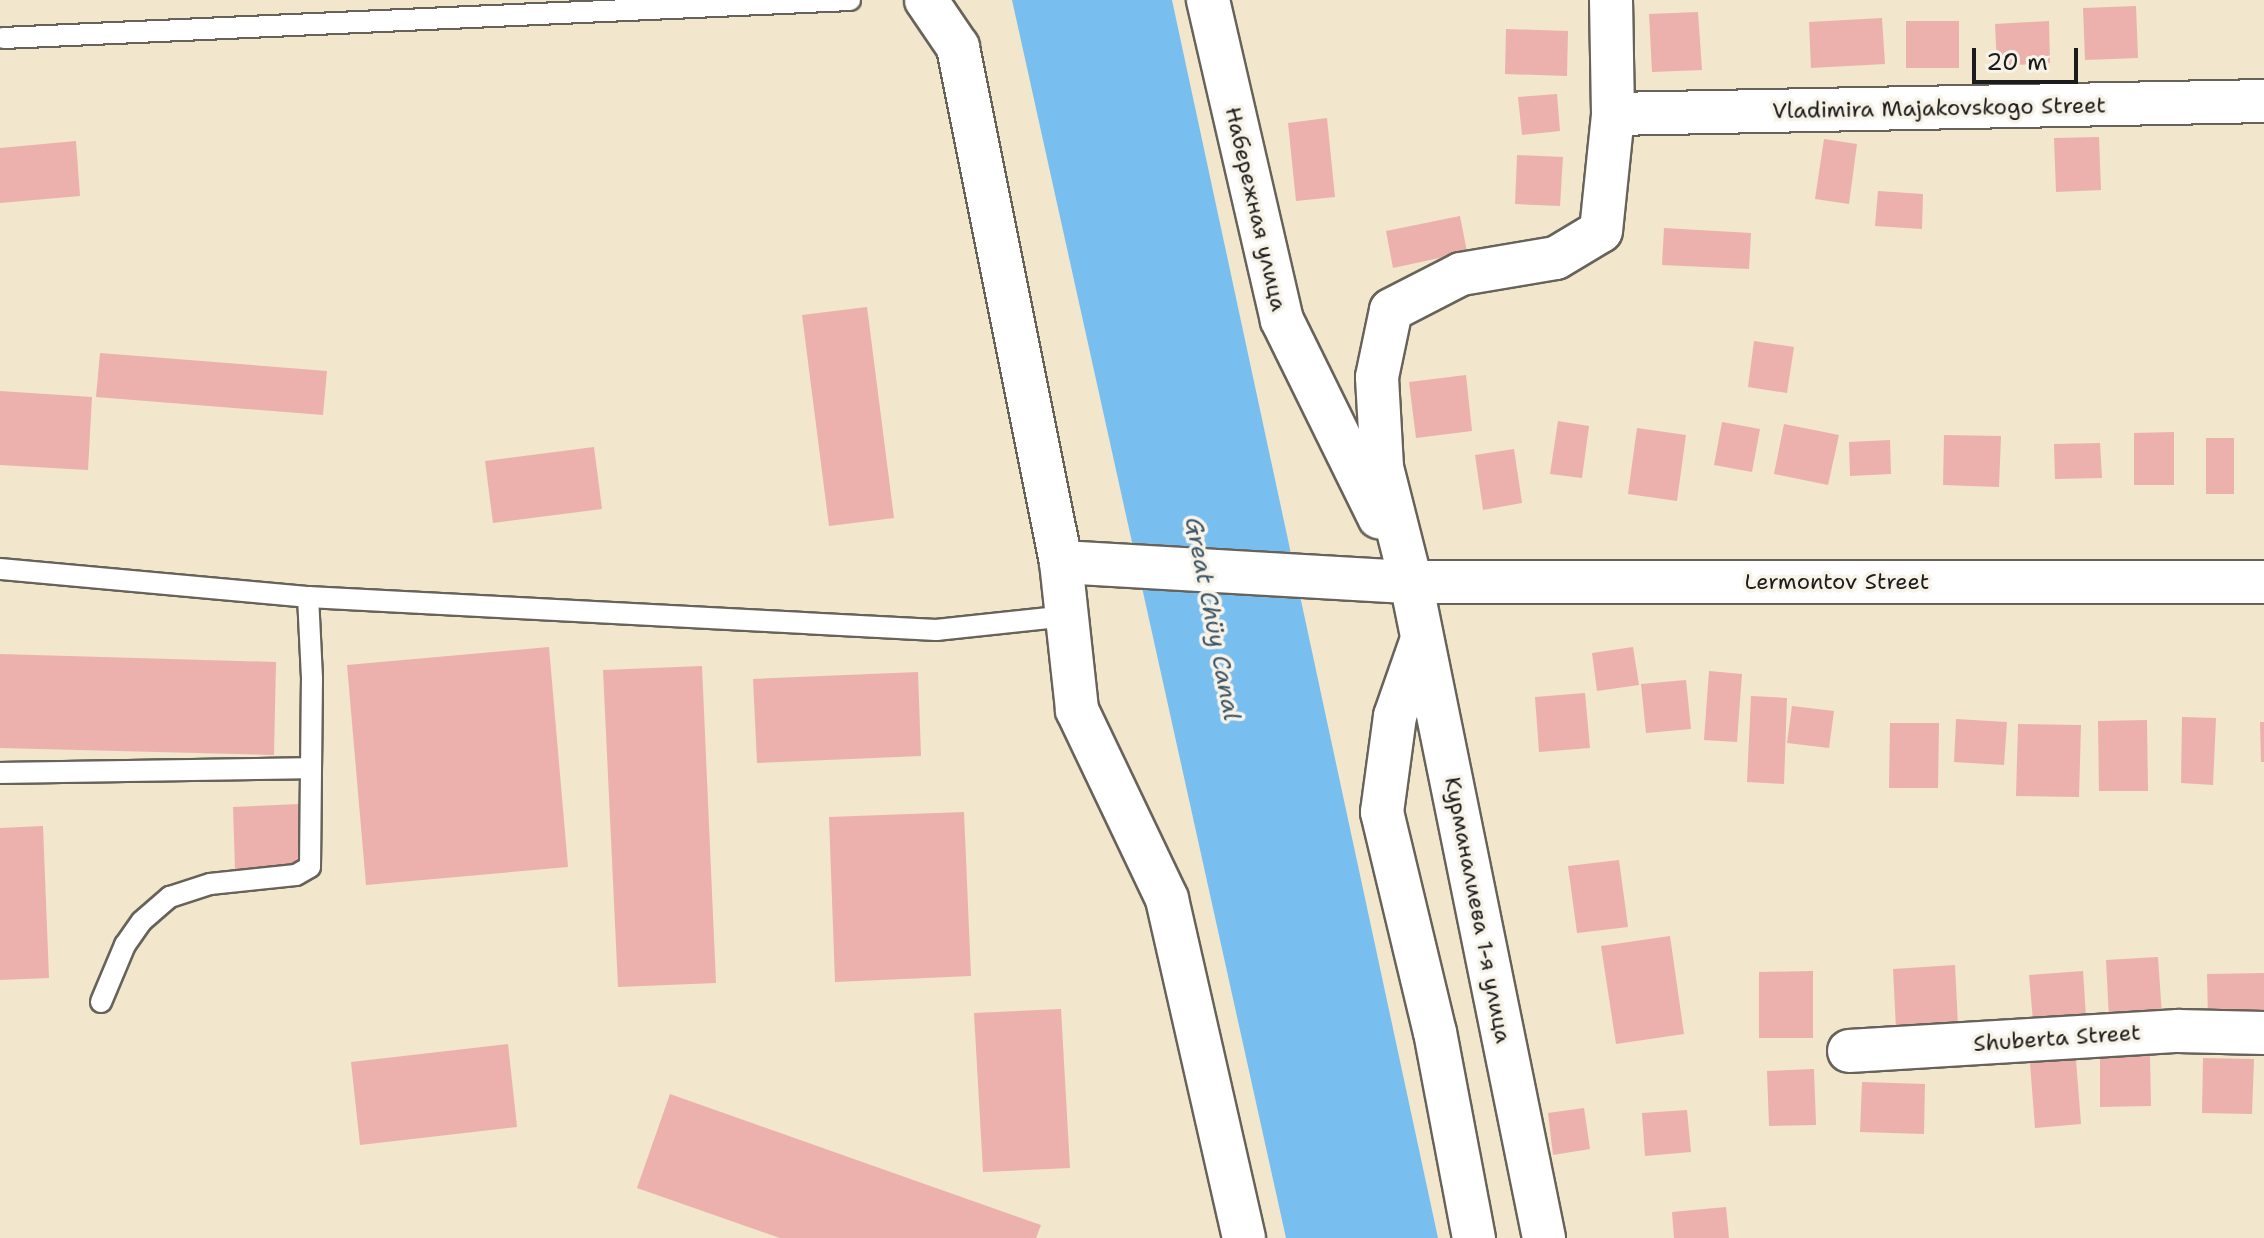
<!DOCTYPE html>
<html>
<head>
<meta charset="utf-8">
<style>
  body { margin:0 }
  #map { position:relative; width:2264px; height:1238px; overflow:hidden; background:#f2e6cd; font-family:"Shantell Sans",sans-serif }
  div>[style] { position:absolute }
  [style*='--x'] { left:calc(var(--x)*1px); top:calc(var(--y)*1px); width:calc(var(--w)*1px); rotate:calc(var(--a)*1deg) }
  .water>* { inset:0; background:#78bff0 }
  .building>* { inset:0; background:#ecb1ad }
  .roads { filter:drop-shadow(2px 0 #67635a) drop-shadow(-2px 0 #67635a) drop-shadow(0 2px #67635a) drop-shadow(0 -2px #67635a) }
  .service>* { height:20px; margin:-10px; padding:0 10px; transform-origin:10px; border-radius:10px; background:#fff }
  .minor>* { height:42px; margin:-21px; padding:0 21px; transform-origin:21px; border-radius:21px; background:#fff }
  span { translate:-50% -50%; white-space:nowrap; text-align:center; line-height:1.15; -webkit-text-stroke:7px #f7f3e8; paint-order:stroke }
  .street-label { font-size:22px; color:#1c1c1c }
  .water-label { font-size:24px; color:#3c5566; font-style:italic }
  .scale { position:absolute; left:1972px; top:48px; width:106px; height:36px; box-sizing:border-box; border:4px solid #1c1c1c; border-top:0; padding-left:10px; font-size:24px; line-height:28px; white-space:nowrap; color:#1c1c1c; -webkit-text-stroke:6px #f7f3e8; paint-order:stroke }
</style>
</head>
<body>
<div id="map">
  <div class="water">
    <i style="clip-path:polygon(1012px 0,1172px 0,1438px 1238px,1286px 1238px)"></i>
  </div>
  <div class="building">
    <i style="clip-path:polygon(2136px 6px,2138px 58px,2085px 60px,2083px 8px)"></i>
    <i style="clip-path:polygon(1698px 12px,1702px 70px,1652px 72px,1649px 14px)"></i>
    <i style="clip-path:polygon(1882px 18px,1885px 64px,1811px 68px,1809px 22px)"></i>
    <i style="clip-path:polygon(1906px 21px,1959px 21px,1959px 68px,1906px 68px)"></i>
    <i style="clip-path:polygon(2049px 21px,2050px 63px,1997px 66px,1995px 24px)"></i>
    <i style="clip-path:polygon(1506px 29px,1568px 31px,1567px 76px,1505px 74px)"></i>
    <i style="clip-path:polygon(1557px 94px,1560px 131px,1522px 135px,1518px 97px)"></i>
    <i style="clip-path:polygon(1327px 118px,1335px 197px,1296px 201px,1288px 123px)"></i>
    <i style="clip-path:polygon(2099px 137px,2101px 190px,2056px 192px,2054px 138px)"></i>
    <i style="clip-path:polygon(1824px 139px,1857px 144px,1849px 204px,1815px 199px)"></i>
    <i style="clip-path:polygon(76px 141px,80px 196px,0 203px,0 148px)"></i>
    <i style="clip-path:polygon(1517px 155px,1563px 157px,1560px 206px,1515px 204px)"></i>
    <i style="clip-path:polygon(1878px 191px,1923px 194px,1922px 229px,1875px 226px)"></i>
    <i style="clip-path:polygon(1460px 216px,1467px 252px,1393px 268px,1386px 231px)"></i>
    <i style="clip-path:polygon(1664px 228px,1751px 233px,1749px 269px,1662px 265px)"></i>
    <i style="clip-path:polygon(867px 307px,894px 518px,829px 526px,802px 315px)"></i>
    <i style="clip-path:polygon(1754px 341px,1794px 347px,1787px 393px,1748px 387px)"></i>
    <i style="clip-path:polygon(100px 353px,327px 371px,323px 415px,96px 397px)"></i>
    <i style="clip-path:polygon(1466px 375px,1472px 431px,1416px 438px,1409px 382px)"></i>
    <i style="clip-path:polygon(0 391px,92px 397px,88px 470px,0 465px)"></i>
    <i style="clip-path:polygon(1558px 421px,1589px 426px,1582px 478px,1550px 474px)"></i>
    <i style="clip-path:polygon(1722px 422px,1760px 429px,1752px 472px,1714px 465px)"></i>
    <i style="clip-path:polygon(1784px 424px,1839px 435px,1828px 485px,1774px 474px)"></i>
    <i style="clip-path:polygon(1637px 428px,1686px 435px,1677px 501px,1628px 494px)"></i>
    <i style="clip-path:polygon(2174px 432px,2174px 485px,2134px 485px,2134px 433px)"></i>
    <i style="clip-path:polygon(1944px 435px,2001px 436px,1999px 487px,1943px 485px)"></i>
    <i style="clip-path:polygon(2206px 438px,2234px 438px,2234px 494px,2206px 494px)"></i>
    <i style="clip-path:polygon(1890px 440px,1891px 474px,1850px 476px,1849px 442px)"></i>
    <i style="clip-path:polygon(2100px 443px,2102px 478px,2055px 479px,2054px 444px)"></i>
    <i style="clip-path:polygon(594px 447px,602px 509px,493px 523px,485px 461px)"></i>
    <i style="clip-path:polygon(1514px 449px,1522px 503px,1483px 510px,1475px 455px)"></i>
    <i style="clip-path:polygon(549px 647px,568px 867px,366px 885px,347px 665px)"></i>
    <i style="clip-path:polygon(1633px 647px,1639px 685px,1597px 691px,1592px 653px)"></i>
    <i style="clip-path:polygon(0 654px,276px 662px,274px 755px,0 748px)"></i>
    <i style="clip-path:polygon(702px 666px,716px 983px,618px 987px,603px 670px)"></i>
    <i style="clip-path:polygon(1709px 671px,1742px 674px,1737px 742px,1704px 740px)"></i>
    <i style="clip-path:polygon(918px 672px,921px 756px,757px 763px,753px 679px)"></i>
    <i style="clip-path:polygon(1686px 680px,1691px 729px,1646px 733px,1641px 684px)"></i>
    <i style="clip-path:polygon(1585px 693px,1590px 748px,1539px 752px,1535px 697px)"></i>
    <i style="clip-path:polygon(1751px 696px,1787px 698px,1784px 784px,1747px 782px)"></i>
    <i style="clip-path:polygon(1792px 706px,1834px 711px,1829px 748px,1787px 743px)"></i>
    <i style="clip-path:polygon(2182px 717px,2216px 718px,2213px 785px,2181px 783px)"></i>
    <i style="clip-path:polygon(1956px 719px,2007px 722px,2004px 765px,1954px 762px)"></i>
    <i style="clip-path:polygon(2147px 720px,2148px 791px,2099px 791px,2098px 721px)"></i>
    <i style="clip-path:polygon(2260px 722px,2264px 722px,2264px 762px,2261px 762px)"></i>
    <i style="clip-path:polygon(1890px 723px,1939px 723px,1938px 788px,1889px 788px)"></i>
    <i style="clip-path:polygon(2018px 724px,2081px 725px,2079px 797px,2016px 796px)"></i>
    <i style="clip-path:polygon(299px 804px,303px 866px,235px 869px,233px 807px)"></i>
    <i style="clip-path:polygon(964px 812px,971px 976px,835px 982px,829px 817px)"></i>
    <i style="clip-path:polygon(43px 826px,49px 978px,0 980px,0 828px)"></i>
    <i style="clip-path:polygon(1619px 860px,1628px 927px,1577px 933px,1568px 866px)"></i>
    <i style="clip-path:polygon(1670px 936px,1684px 1034px,1616px 1044px,1601px 946px)"></i>
    <i style="clip-path:polygon(2158px 957px,2162px 1015px,2109px 1018px,2106px 960px)"></i>
    <i style="clip-path:polygon(1955px 965px,1958px 1026px,1896px 1029px,1893px 969px)"></i>
    <i style="clip-path:polygon(1813px 971px,1813px 1038px,1759px 1038px,1759px 972px)"></i>
    <i style="clip-path:polygon(2083px 971px,2086px 1017px,2033px 1021px,2029px 975px)"></i>
    <i style="clip-path:polygon(2264px 973px,2264px 1017px,2208px 1019px,2207px 974px)"></i>
    <i style="clip-path:polygon(1061px 1009px,1070px 1168px,983px 1172px,974px 1013px)"></i>
    <i style="clip-path:polygon(508px 1044px,517px 1127px,360px 1145px,351px 1062px)"></i>
    <i style="clip-path:polygon(2150px 1055px,2151px 1106px,2100px 1107px,2100px 1056px)"></i>
    <i style="clip-path:polygon(2203px 1058px,2254px 1059px,2252px 1114px,2202px 1113px)"></i>
    <i style="clip-path:polygon(2076px 1060px,2081px 1124px,2035px 1128px,2030px 1063px)"></i>
    <i style="clip-path:polygon(1814px 1069px,1816px 1125px,1769px 1126px,1767px 1071px)"></i>
    <i style="clip-path:polygon(1862px 1082px,1925px 1084px,1924px 1134px,1860px 1132px)"></i>
    <i style="clip-path:polygon(670px 1094px,1041px 1225px,1036px 1238px,780px 1238px,637px 1188px)"></i>
    <i style="clip-path:polygon(1584px 1108px,1590px 1149px,1553px 1155px,1548px 1113px)"></i>
    <i style="clip-path:polygon(1687px 1110px,1691px 1152px,1645px 1156px,1642px 1113px)"></i>
    <i style="clip-path:polygon(1726px 1207px,1729px 1238px,1674px 1238px,1672px 1212px)"></i>
  </div>
  <div class="roads">
    <div class="service">
      <i style="--x:3;--y:38;--w:848;--a:-2.57"></i>
      <i style="--x:0;--y:569;--w:309;--a:5.2"></i>
      <i style="--x:0;--y:773;--w:311;--a:-0.9"></i>
      <i style="--x:101;--y:1002;--w:62;--a:-67.2"></i>
      <i style="--x:125;--y:945;--w:29;--a:-55"></i>
      <i style="--x:142;--y:921;--w:37;--a:-41"></i>
      <i style="--x:170;--y:897;--w:42;--a:-18"></i>
      <i style="--x:210;--y:884;--w:86;--a:-6"></i>
      <i style="--x:296;--y:875;--w:16;--a:-30"></i>
      <i style="--x:310;--y:867;--w:189;--a:-89.4"></i>
      <i style="--x:312;--y:678;--w:81;--a:-92.8"></i>
      <i style="--x:308;--y:597;--w:629;--a:3.01"></i>
      <i style="--x:936;--y:630;--w:132;--a:-6.1"></i>
    </div>
    <div class="minor">
      <i style="--x:926;--y:0;--w:57;--a:55.8"></i>
      <i style="--x:958;--y:47;--w:525;--a:78.69"></i>
      <i style="--x:1061;--y:562;--w:149;--a:83.8"></i>
      <i style="--x:1077;--y:710;--w:209;--a:64.5"></i>
      <i style="--x:1167;--y:899;--w:348;--a:77.2"></i>
      <i style="--x:1208;--y:0;--w:328;--a:77"></i>
      <i style="--x:1282;--y:320;--w:220;--a:63.8"></i>
      <i style="--x:1613;--y:114;--w:651;--a:-1.14"></i>
      <i style="--x:1061;--y:562;--w:351;--a:3.3"></i>
      <i style="--x:1411;--y:582;--w:853;--a:0"></i>
      <i style="--x:1422;--y:639;--w:82;--a:109.3"></i>
      <i style="--x:1395;--y:716;--w:97;--a:97.7"></i>
      <i style="--x:1382;--y:812;--w:226;--a:76.5"></i>
      <i style="--x:1435;--y:1032;--w:210;--a:79.3"></i>
      <i style="--x:1849;--y:1051;--w:330;--a:-3.5"></i>
      <i style="--x:2178;--y:1031;--w:86;--a:1.3"></i>
      <i style="--x:1544;--y:1238;--w:669;--a:-101.46"></i>
      <i style="--x:1411;--y:582;--w:119;--a:-104.2"></i>
      <i style="--x:1382;--y:467;--w:90;--a:-93.2"></i>
      <i style="--x:1377;--y:377;--w:68;--a:-78.2"></i>
      <i style="--x:1391;--y:310;--w:79;--a:-27.2"></i>
      <i style="--x:1461;--y:274;--w:96;--a:-9.6"></i>
      <i style="--x:1556;--y:258;--w:52;--a:-31"></i>
      <i style="--x:1601;--y:231;--w:118;--a:-84.1"></i>
      <i style="--x:1613;--y:114;--w:114;--a:-91"></i>
    </div>
  </div>
  <div class="street-label">
    <span style="left:1939px;top:108px;rotate:-1deg">Vladimira Majakovskogo Street</span>
    <span style="left:1256px;top:209px;rotate:77deg">Набережная улица</span>
    <span style="left:1837px;top:582px">Lermontov Street</span>
    <span style="left:1478px;top:910px;rotate:79deg">Курманалиева 1-я улица</span>
    <span style="left:2057px;top:1038px;rotate:-4deg">Shuberta Street</span>
  </div>
  <div class="water-label">
    <span style="left:1212px;top:619px;rotate:79deg">Great Chüy Canal</span>
  </div>
  <div class="scale">20 m</div>
</div>
</body>
</html>
